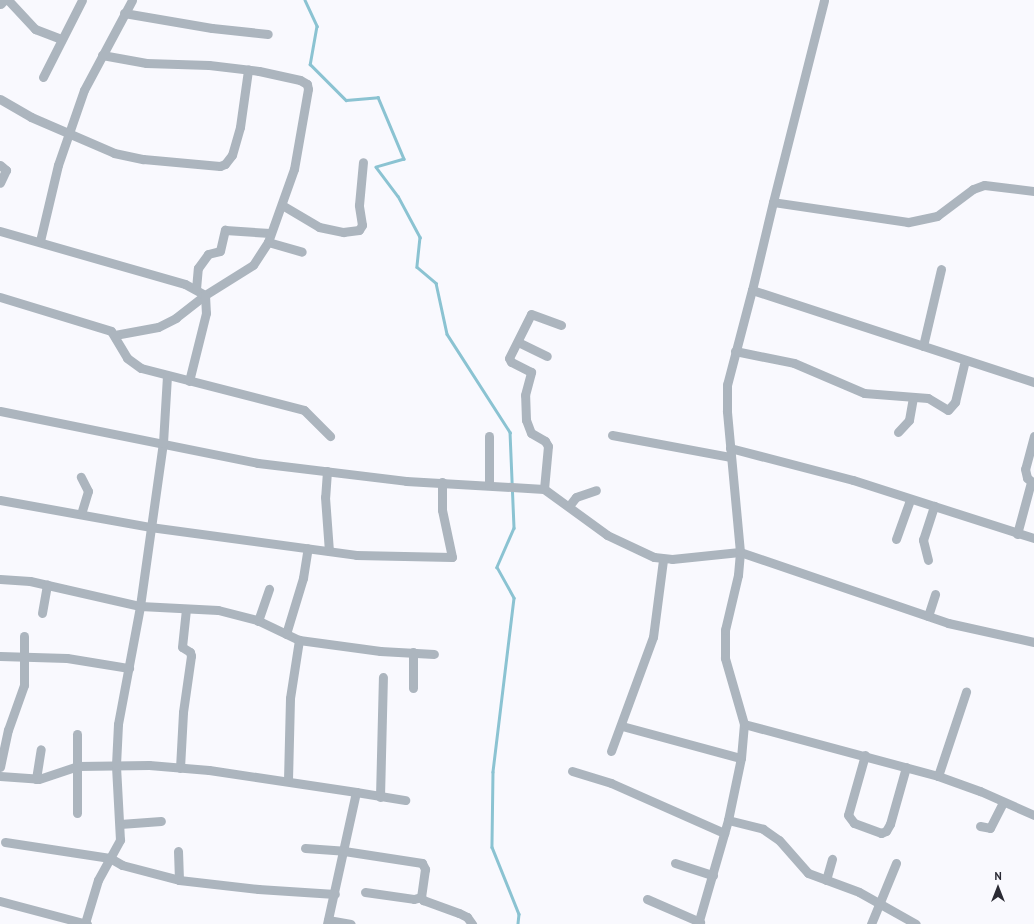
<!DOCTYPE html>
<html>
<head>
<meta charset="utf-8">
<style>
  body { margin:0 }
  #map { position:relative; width:1034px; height:924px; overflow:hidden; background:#f9f9fe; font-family:"PT Sans",sans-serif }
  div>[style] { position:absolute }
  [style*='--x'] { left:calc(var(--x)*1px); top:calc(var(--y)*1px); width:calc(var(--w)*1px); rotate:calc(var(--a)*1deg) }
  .stream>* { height:2.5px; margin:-1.25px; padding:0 1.25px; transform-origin:1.25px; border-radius:1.25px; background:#8bc3d2 }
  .minor>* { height:9px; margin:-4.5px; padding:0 4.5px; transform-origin:4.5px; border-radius:4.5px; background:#acb5be }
  .tertiary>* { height:11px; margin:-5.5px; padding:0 5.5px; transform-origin:5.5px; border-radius:5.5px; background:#acb5be }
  span { translate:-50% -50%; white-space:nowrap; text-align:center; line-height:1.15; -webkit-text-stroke:3.5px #f9f9fe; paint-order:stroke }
  .north { position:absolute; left:978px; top:868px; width:40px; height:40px; -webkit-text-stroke:3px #f9f9fe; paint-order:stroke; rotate:0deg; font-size:11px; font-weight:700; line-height:16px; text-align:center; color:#2a2a34 }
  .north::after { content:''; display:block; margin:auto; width:14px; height:18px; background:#2a2a34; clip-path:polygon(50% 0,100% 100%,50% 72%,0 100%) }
</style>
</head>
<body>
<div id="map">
  <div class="stream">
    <i style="--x:305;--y:0;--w:29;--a:65"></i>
    <i style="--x:317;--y:26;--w:39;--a:100"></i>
    <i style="--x:310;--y:64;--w:51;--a:45"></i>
    <i style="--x:346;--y:100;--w:32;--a:-5"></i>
    <i style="--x:378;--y:97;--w:67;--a:67.2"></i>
    <i style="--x:404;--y:159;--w:29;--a:164"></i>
    <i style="--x:376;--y:167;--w:36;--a:53"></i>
    <i style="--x:398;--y:196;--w:47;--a:61.8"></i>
    <i style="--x:420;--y:237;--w:30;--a:96"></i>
    <i style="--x:417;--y:267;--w:25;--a:40"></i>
    <i style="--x:436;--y:283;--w:52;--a:77.8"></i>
    <i style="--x:447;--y:334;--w:117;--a:57.3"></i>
    <i style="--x:510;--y:432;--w:96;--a:87.6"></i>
    <i style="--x:514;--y:528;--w:43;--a:113.6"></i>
    <i style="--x:497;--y:567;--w:35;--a:61"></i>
    <i style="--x:514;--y:598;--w:175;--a:96.9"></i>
    <i style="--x:493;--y:772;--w:75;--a:90.8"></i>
    <i style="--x:492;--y:847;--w:72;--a:68.1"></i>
    <i style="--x:519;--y:914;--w:10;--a:96"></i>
  </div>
  <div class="minor">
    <i style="--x:8;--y:0;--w:40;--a:47"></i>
    <i style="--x:35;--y:29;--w:28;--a:21"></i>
    <i style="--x:124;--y:13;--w:89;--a:9.7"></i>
    <i style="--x:212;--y:28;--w:56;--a:6.1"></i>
    <i style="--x:102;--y:55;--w:45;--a:10.3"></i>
    <i style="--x:146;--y:63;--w:63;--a:1.8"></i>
    <i style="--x:209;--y:65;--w:50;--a:6.8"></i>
    <i style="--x:259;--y:71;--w:42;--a:12.4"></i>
    <i style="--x:300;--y:80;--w:8;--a:30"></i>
    <i style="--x:307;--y:84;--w:5;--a:79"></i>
    <i style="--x:308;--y:89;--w:81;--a:99.9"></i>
    <i style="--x:294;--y:169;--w:77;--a:109.6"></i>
    <i style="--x:268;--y:242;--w:27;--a:123"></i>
    <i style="--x:253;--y:265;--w:57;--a:148"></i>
    <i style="--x:205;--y:295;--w:37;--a:142"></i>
    <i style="--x:176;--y:318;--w:20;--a:153"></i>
    <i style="--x:158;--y:327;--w:44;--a:169.5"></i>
    <i style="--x:43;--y:77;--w:86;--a:-63.1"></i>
    <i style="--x:0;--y:99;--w:36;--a:30"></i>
    <i style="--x:31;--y:117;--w:90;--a:23.4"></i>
    <i style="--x:114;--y:153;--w:30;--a:12"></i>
    <i style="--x:143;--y:159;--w:77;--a:5.2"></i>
    <i style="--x:220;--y:166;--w:5;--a:-22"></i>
    <i style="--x:225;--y:164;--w:11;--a:-52"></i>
    <i style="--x:232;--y:155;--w:29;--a:-74"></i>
    <i style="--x:240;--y:127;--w:58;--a:-82"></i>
    <i style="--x:0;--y:165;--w:8;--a:40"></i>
    <i style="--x:6;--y:170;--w:14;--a:115"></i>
    <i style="--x:1034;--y:191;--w:50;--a:-173.2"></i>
    <i style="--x:984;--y:185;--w:12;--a:160"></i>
    <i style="--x:973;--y:189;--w:45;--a:143.1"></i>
    <i style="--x:937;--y:216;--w:30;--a:168"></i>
    <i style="--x:908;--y:222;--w:136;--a:-171.6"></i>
    <i style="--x:773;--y:202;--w:90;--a:103.4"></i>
    <i style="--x:752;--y:290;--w:297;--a:18.1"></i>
    <i style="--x:773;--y:202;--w:208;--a:-75.8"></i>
    <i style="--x:282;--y:205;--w:43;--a:30.7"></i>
    <i style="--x:319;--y:227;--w:25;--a:12"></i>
    <i style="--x:343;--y:232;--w:16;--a:-7"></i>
    <i style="--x:359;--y:230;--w:6;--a:-59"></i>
    <i style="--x:362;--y:225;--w:20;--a:-99"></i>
    <i style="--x:359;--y:205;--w:43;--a:-84.7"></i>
    <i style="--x:0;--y:231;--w:192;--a:16"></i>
    <i style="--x:185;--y:284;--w:23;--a:29"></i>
    <i style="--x:205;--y:295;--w:18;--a:87"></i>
    <i style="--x:206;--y:313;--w:70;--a:104"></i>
    <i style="--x:40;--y:241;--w:78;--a:-76.7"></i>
    <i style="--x:58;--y:165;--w:79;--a:-70.9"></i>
    <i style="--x:84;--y:90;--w:102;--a:-61.9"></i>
    <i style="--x:268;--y:242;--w:35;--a:16"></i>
    <i style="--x:196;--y:289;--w:21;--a:-85"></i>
    <i style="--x:198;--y:268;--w:17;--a:-54"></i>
    <i style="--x:208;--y:254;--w:12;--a:-14"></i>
    <i style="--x:220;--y:251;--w:22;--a:-77"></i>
    <i style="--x:225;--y:230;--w:45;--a:3.8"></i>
    <i style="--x:0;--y:297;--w:116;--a:17"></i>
    <i style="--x:111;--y:331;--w:31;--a:59"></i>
    <i style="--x:127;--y:358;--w:17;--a:36"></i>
    <i style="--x:141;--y:368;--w:168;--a:14.4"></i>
    <i style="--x:304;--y:410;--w:37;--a:45"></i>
    <i style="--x:518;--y:342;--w:32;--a:26"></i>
    <i style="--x:923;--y:346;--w:79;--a:-76.8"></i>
    <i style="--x:735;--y:351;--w:60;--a:11.5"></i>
    <i style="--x:794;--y:363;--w:76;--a:23.2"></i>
    <i style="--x:864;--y:393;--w:64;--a:4.5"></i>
    <i style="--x:928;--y:398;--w:23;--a:31"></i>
    <i style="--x:948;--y:410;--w:11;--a:-49"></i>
    <i style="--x:955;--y:402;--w:43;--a:-76.6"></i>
    <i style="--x:0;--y:411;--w:263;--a:11.4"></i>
    <i style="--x:258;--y:463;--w:149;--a:6.9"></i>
    <i style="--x:406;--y:481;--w:138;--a:3.3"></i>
    <i style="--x:544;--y:489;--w:78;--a:36.1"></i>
    <i style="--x:607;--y:535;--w:52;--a:25.1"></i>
    <i style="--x:654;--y:557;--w:18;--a:6"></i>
    <i style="--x:672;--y:559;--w:68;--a:-5.9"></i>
    <i style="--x:740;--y:552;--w:220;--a:18.8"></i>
    <i style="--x:948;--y:623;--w:88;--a:12.5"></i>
    <i style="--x:898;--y:432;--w:16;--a:-47"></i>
    <i style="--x:909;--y:420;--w:23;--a:-80"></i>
    <i style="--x:612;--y:435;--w:121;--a:10.5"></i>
    <i style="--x:489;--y:436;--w:49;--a:90"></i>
    <i style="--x:1034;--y:436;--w:34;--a:105"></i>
    <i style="--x:1025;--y:469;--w:9;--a:77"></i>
    <i style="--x:1027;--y:478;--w:9;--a:36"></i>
    <i style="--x:730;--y:448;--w:127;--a:14.6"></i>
    <i style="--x:853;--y:480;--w:190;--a:17.8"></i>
    <i style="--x:327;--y:471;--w:26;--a:94"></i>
    <i style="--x:325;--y:497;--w:54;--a:85.8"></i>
    <i style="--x:544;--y:489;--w:43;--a:-84.7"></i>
    <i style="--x:548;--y:446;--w:6;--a:-121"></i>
    <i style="--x:545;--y:441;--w:16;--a:-150"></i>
    <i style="--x:531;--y:433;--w:14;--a:-111"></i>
    <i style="--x:526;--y:420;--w:25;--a:-92"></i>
    <i style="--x:525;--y:395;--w:24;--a:-75"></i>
    <i style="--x:531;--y:372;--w:22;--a:-153"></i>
    <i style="--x:511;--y:362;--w:4;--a:-117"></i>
    <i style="--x:509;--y:358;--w:49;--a:-63.4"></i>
    <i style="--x:531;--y:314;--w:32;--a:20"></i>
    <i style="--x:0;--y:500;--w:152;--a:10.2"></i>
    <i style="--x:150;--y:527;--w:208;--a:7.7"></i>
    <i style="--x:356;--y:555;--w:96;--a:1.2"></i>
    <i style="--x:452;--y:557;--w:48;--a:-102"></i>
    <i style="--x:442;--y:510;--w:28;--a:-90"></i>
    <i style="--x:569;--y:506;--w:11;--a:-52"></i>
    <i style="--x:576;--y:497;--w:21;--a:-19"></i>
    <i style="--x:81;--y:514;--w:24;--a:-73"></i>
    <i style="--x:88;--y:491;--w:16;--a:-117"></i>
    <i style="--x:1017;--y:534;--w:54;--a:-74.9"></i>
    <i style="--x:896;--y:539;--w:41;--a:-70.3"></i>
    <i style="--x:928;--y:560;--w:21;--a:-104"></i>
    <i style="--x:923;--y:540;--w:36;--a:-72"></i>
    <i style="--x:0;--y:579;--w:30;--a:4"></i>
    <i style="--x:30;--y:581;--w:113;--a:12.8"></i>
    <i style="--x:140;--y:606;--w:78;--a:2.9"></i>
    <i style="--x:218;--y:610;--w:40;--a:14.4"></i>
    <i style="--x:257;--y:620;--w:47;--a:25.5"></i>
    <i style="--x:299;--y:640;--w:82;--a:7.7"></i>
    <i style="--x:380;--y:651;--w:54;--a:3.2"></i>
    <i style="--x:42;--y:613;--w:29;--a:-80"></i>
    <i style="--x:928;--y:616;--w:23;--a:-72"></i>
    <i style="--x:258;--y:621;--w:34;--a:-71"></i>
    <i style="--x:286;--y:634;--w:59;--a:-73.1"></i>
    <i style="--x:303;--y:578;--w:30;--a:-81"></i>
    <i style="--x:0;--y:656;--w:67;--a:1.7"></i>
    <i style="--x:67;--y:658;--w:63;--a:9.2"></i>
    <i style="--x:413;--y:688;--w:36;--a:-90"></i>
    <i style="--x:744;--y:724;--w:201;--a:15"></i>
    <i style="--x:938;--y:776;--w:45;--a:19.7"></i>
    <i style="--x:980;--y:791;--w:59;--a:24"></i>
    <i style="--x:622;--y:726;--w:123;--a:15.1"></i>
    <i style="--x:611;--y:751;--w:121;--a:-69.8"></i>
    <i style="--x:653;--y:637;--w:78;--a:-82.6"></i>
    <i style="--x:865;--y:755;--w:62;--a:105.8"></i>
    <i style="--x:848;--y:815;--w:10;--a:53"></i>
    <i style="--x:854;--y:823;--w:29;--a:20"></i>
    <i style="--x:881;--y:833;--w:5;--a:-22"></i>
    <i style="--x:886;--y:831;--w:8;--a:-60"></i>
    <i style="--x:890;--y:824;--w:59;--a:-74.3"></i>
    <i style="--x:0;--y:767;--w:38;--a:-78"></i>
    <i style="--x:8;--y:730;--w:48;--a:-70.4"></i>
    <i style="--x:24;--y:685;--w:49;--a:-90"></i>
    <i style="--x:180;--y:768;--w:56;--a:-86.9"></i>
    <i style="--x:183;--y:712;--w:57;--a:-81.9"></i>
    <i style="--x:191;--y:656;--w:4;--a:-104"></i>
    <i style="--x:190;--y:652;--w:9;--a:-148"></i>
    <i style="--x:182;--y:647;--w:38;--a:-84"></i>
    <i style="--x:572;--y:771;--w:41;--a:17.1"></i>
    <i style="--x:611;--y:783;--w:124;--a:23.9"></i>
    <i style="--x:0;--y:776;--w:39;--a:4"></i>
    <i style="--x:39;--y:779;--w:41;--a:-18.4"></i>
    <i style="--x:78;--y:766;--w:71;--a:-0.8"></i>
    <i style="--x:149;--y:765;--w:60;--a:4.8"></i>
    <i style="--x:209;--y:770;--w:149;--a:8.5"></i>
    <i style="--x:356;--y:792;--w:135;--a:102.4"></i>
    <i style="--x:938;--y:776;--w:89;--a:-71.6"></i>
    <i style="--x:36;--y:779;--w:30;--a:-81"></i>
    <i style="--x:288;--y:780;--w:82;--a:-88.6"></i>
    <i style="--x:290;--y:698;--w:59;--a:-81.2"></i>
    <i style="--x:356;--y:792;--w:50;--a:9.3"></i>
    <i style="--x:380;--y:797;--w:120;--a:-88.6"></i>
    <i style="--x:77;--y:813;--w:79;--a:-90"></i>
    <i style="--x:728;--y:820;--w:36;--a:14"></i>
    <i style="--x:763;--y:829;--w:19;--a:35"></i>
    <i style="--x:779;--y:840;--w:44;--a:48.7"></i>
    <i style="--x:808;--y:873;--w:54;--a:20.4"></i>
    <i style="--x:859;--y:892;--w:65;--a:29.3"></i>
    <i style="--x:120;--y:824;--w:41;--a:-4.2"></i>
    <i style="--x:980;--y:826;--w:10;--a:11"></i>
    <i style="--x:990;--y:828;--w:29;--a:-63"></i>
    <i style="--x:5;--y:842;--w:106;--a:8.7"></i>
    <i style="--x:110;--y:858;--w:14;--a:30"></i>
    <i style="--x:122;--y:865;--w:59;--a:14.7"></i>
    <i style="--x:179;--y:880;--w:80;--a:6.5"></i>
    <i style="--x:258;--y:889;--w:77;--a:3.7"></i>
    <i style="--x:305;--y:848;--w:39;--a:4"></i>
    <i style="--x:344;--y:851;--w:79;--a:8.7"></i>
    <i style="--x:422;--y:863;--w:7;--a:63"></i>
    <i style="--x:425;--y:869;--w:28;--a:98"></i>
    <i style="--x:421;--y:897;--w:4;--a:56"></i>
    <i style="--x:423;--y:900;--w:38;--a:20"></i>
    <i style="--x:459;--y:913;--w:9;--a:27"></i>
    <i style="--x:467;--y:917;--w:9;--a:54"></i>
    <i style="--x:178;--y:851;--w:29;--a:88"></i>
    <i style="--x:675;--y:863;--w:40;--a:18"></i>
    <i style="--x:826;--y:880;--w:22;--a:-74"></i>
    <i style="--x:365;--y:892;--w:49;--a:8.1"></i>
    <i style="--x:414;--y:899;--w:7;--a:-16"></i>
    <i style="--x:647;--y:899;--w:58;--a:23.5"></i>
    <i style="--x:0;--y:901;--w:90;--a:14.8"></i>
    <i style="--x:328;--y:920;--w:23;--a:10"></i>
    <i style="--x:85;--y:923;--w:45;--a:-73.2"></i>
    <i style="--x:98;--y:880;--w:46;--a:-61.2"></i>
    <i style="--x:120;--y:840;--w:75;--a:-93.1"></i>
    <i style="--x:116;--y:765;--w:41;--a:-87.2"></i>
    <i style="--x:118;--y:724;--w:120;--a:-79.4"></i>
    <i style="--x:140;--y:606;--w:165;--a:-82"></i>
    <i style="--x:163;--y:443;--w:68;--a:-86.6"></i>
    <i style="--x:698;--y:924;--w:108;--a:-73.9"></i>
    <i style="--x:728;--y:820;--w:63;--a:-78.2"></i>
    <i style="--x:741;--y:758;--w:34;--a:-85"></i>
    <i style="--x:744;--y:724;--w:69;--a:-106.1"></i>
    <i style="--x:725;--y:658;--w:28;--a:-90"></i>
    <i style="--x:725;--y:630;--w:57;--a:-76.7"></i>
    <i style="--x:738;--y:575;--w:23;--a:-85"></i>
    <i style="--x:740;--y:552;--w:142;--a:-95.3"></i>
    <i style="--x:727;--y:411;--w:26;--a:-90"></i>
    <i style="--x:727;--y:385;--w:98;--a:-75.3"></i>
    <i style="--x:871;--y:924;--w:66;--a:-67.7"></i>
  </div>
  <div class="tertiary">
    <i style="--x:0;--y:3;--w:4;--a:-45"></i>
  </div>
  <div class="north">N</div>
</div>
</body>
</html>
